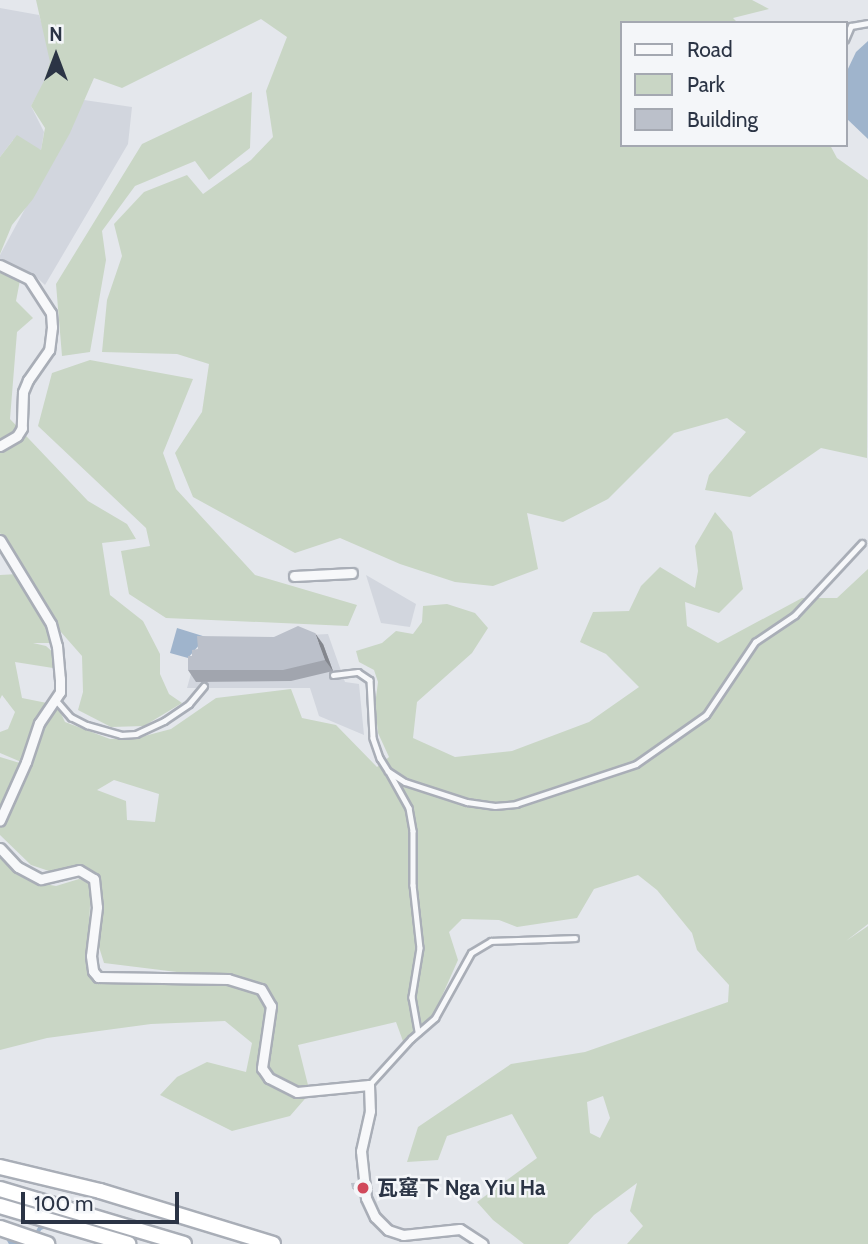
<!DOCTYPE html>
<html>
<head>
<meta charset="utf-8">
<style>
  body { margin:0 }
  #map { position:relative; width:868px; height:1244px; overflow:hidden; background:#e4e7ec; font-family:Cabin,"Noto Sans SC",sans-serif }
  div>[style] { position:absolute }
  [style*='--x'] { left:calc(var(--x)*1px); top:calc(var(--y)*1px); width:calc(var(--w)*1px); rotate:calc(var(--a)*1deg) }
  .built>* { inset:0; background:#d2d6de }
  .green>* { inset:0; background:#c9d6c5 }
  .water>* { inset:0; background:#9fb4cc }
  .stream>* { height:3.5px; margin:-1.75px; padding:0 1.75px; transform-origin:1.75px; border-radius:1.75px; background:#9fb4cc }
  .roads { filter:drop-shadow(2px 0 #a9aeb7) drop-shadow(-2px 0 #a9aeb7) drop-shadow(0 2px #a9aeb7) drop-shadow(0 -2px #a9aeb7) }
  .service>* { height:4.5px; margin:-2.25px; padding:0 2.25px; transform-origin:2.25px; border-radius:2.25px; background:#f7f8fa }
  .minor>* { height:9px; margin:-4.5px; padding:0 4.5px; transform-origin:4.5px; border-radius:4.5px; background:#f7f8fa }
  .trunk>* { height:14px; margin:-7px; padding:0 7px; transform-origin:7px; border-radius:7px; background:#fff }
  .wall>* { inset:0; background:#a1a5ae }
  .shaded-wall>* { inset:0; background:#83868d }
  .building>* { inset:0; background:#bbc0ca }
  .dots>* { width:19px; height:19px; translate:-50% -50%; box-sizing:border-box; border:4px solid #f4f6f9; border-radius:50% }
  span { translate:-50% -50%; white-space:nowrap; text-align:center; line-height:1.15; -webkit-text-stroke:5px #f4f6f9; paint-order:stroke }
  .poi-label { font-size:21px; color:#2b3445; font-weight:700 }
  .left { translate:0 -50%; text-align:left }
  .legend { position:absolute; left:620px; top:21px; width:228px; height:126px; box-sizing:border-box; background:#f4f6f9; border:2px solid #a4a8b1; margin:0; padding:9px 12px; list-style:none; font-size:21px; color:#2b3445 }
  .legend li { display:flex; align-items:center; gap:14px; height:35px }
  .legend b { width:35px; border:2px solid #a4a8b1 }
  .north { position:absolute; left:21px; top:21px; width:70px; height:70px; -webkit-text-stroke:5px #f4f6f9; paint-order:stroke; rotate:0deg; font-size:19px; font-weight:700; line-height:28px; text-align:center; color:#2b3445 }
  .north::after { content:''; display:block; margin:auto; width:24px; height:32px; background:#2b3445; clip-path:polygon(50% 0,100% 100%,50% 72%,0 100%) }
  .scale { position:absolute; left:21px; top:1192px; width:158px; height:32px; box-sizing:border-box; border:4px solid #2b3445; border-top:0; padding-left:9px; font-size:21px; line-height:24px; white-space:nowrap; color:#2b3445; -webkit-text-stroke:5px #f4f6f9; paint-order:stroke }
</style>
</head>
<body>
<div id="map">
  <div class="built">
    <i style="clip-path:polygon(0 8px,39px 15px,55px 64px,31px 106px,44px 132px,41px 150px,13px 140px,0 157px)"></i>
    <i style="clip-path:polygon(84px 100px,132px 107px,128px 144px,45px 285px,32px 273px,0 261px,0 255px)"></i>
    <i style="clip-path:polygon(366px 575px,416px 604px,410px 627px,381px 623px)"></i>
    <i style="clip-path:polygon(328px 634px,345px 682px,359px 684px,364px 735px,319px 716px,310px 688px,187px 688px,200px 641px)"></i>
  </div>
  <div class="green">
    <i style="clip-path:polygon(36px 0,752px 0,769px 9px,733px 18px,738px 23px,621px 23px,621px 145px,830px 145px,837px 158px,868px 180px,867px 458px,821px 448px,750px 497px,705px 490px,709px 475px,746px 432px,727px 418px,674px 433px,608px 499px,563px 522px,527px 513px,538px 569px,493px 586px,455px 582px,400px 564px,340px 538px,295px 553px,193px 497px,175px 453px,202px 412px,209px 364px,177px 354px,102px 352px,107px 300px,122px 256px,114px 224px,144px 192px,187px 175px,203px 194px,251px 160px,273px 137px,266px 91px,287px 37px,261px 19px,122px 88px,94px 78px,70px 133px,33px 199px,12px 225px,0 254px,0 157px,17px 135px,41px 150px,45px 128px,31px 106px,44px 81px,50px 62px)"></i>
    <i style="clip-path:polygon(252px 92px,250px 148px,209px 180px,195px 161px,135px 186px,102px 231px,106px 260px,90px 352px,62px 356px,56px 284px,142px 144px)"></i>
    <i style="clip-path:polygon(0 268px,21px 275px,16px 301px,33px 318px,17px 332px,10px 419px,88px 501px,127px 524px,136px 539px,102px 543px,110px 595px,143px 621px,160px 654px,160px 674px,169px 694px,182px 703px,144px 726px,111px 727px,78px 710px,83px 692px,82px 656px,53px 623px,0 533px)"></i>
    <i style="clip-path:polygon(90px 360px,193px 379px,163px 453px,176px 489px,255px 575px,357px 605px,348px 626px,166px 618px,129px 594px,121px 551px,150px 546px,146px 528px,38px 426px,52px 373px)"></i>
    <i style="clip-path:polygon(evenodd,715px 512px,732px 532px,743px 589px,719px 613px,685px 602px,687px 626px,718px 643px,802px 598px,837px 598px,868px 569px,868px 924px,846px 941px,868px 926px,868px 1244px,627px 1244px,643px 1226px,630px 1211px,637px 1183px,594px 1215px,568px 1244px,524px 1244px,493px 1220px,477px 1202px,537px 1158px,512px 1114px,447px 1136px,438px 1160px,407px 1162px,418px 1127px,511px 1064px,585px 1052px,728px 1002px,729px 985px,697px 950px,692px 933px,657px 890px,638px 875px,594px 889px,577px 918px,517px 927px,499px 920px,462px 919px,449px 932px,458px 960px,434px 1014px,404px 1044px,396px 1022px,298px 1045px,310px 1093px,290px 1116px,232px 1131px,160px 1095px,177px 1077px,207px 1062px,246px 1072px,252px 1043px,225px 1021px,151px 1024px,47px 1038px,0 1050px,0 857px,39px 883px,56px 886px,79px 879px,91px 883px,87px 973px,95px 979px,104px 984px,182px 977px,185px 973px,104px 963px,99px 947px,100px 878px,87px 867px,49px 871px,31px 865px,0 835px,0 757px,33px 767px,0 753px,0 732px,8px 729px,15px 712px,2px 695px,0 699px,0 575px,18px 574px,43px 613px,55px 643px,33px 643px,46px 646px,56px 655px,53px 668px,15px 662px,22px 698px,57px 705px,65px 722px,110px 739px,137px 738px,171px 729px,216px 698px,291px 689px,302px 718px,336px 725px,377px 767px,389px 757px,378px 733px,375px 705px,378px 682px,374px 670px,359px 662px,356px 651px,382px 643px,396px 631px,413px 634px,422px 622px,423px 606px,447px 604px,475px 613px,488px 628px,472px 653px,417px 702px,413px 738px,455px 757px,512px 751px,589px 722px,639px 687px,606px 654px,580px 642px,593px 612px,629px 611px,641px 586px,660px 567px,695px 588px,698px 571px,695px 546px,715px 512px,114px 780px,159px 794px,155px 822px,127px 820px,126px 801px,97px 790px,114px 780px,715px 512px,603px 1096px,610px 1118px,600px 1138px,590px 1133px,587px 1102px,603px 1096px)"></i>
  </div>
  <div class="water">
    <i style="clip-path:polygon(868px 41px,868px 139px,845px 117px,845px 75px,856px 52px)"></i>
    <i style="clip-path:polygon(177px 628px,206px 637px,188px 658px,170px 653px)"></i>
  </div>
  <div class="stream">
    <i style="--x:7;--y:1236;--w:8;--a:60"></i>
    <i style="--x:11;--y:1243;--w:8;--a:7"></i>
    <i style="--x:35;--y:1237;--w:10;--a:-61"></i>
    <i style="--x:40;--y:1228;--w:6;--a:-18"></i>
  </div>
  <div class="roads">
    <div class="service">
      <i style="--x:845;--y:40;--w:15;--a:-67"></i>
      <i style="--x:851;--y:26;--w:17;--a:-10"></i>
      <i style="--x:333;--y:675;--w:25;--a:-7"></i>
      <i style="--x:358;--y:672;--w:14;--a:34"></i>
      <i style="--x:370;--y:680;--w:58;--a:87"></i>
      <i style="--x:373;--y:738;--w:21;--a:71"></i>
      <i style="--x:380;--y:758;--w:15;--a:58"></i>
      <i style="--x:388;--y:771;--w:20;--a:33"></i>
      <i style="--x:405;--y:782;--w:65;--a:17.9"></i>
      <i style="--x:467;--y:802;--w:28;--a:8"></i>
      <i style="--x:495;--y:806;--w:21;--a:-5"></i>
      <i style="--x:516;--y:804;--w:126;--a:-18.4"></i>
      <i style="--x:636;--y:764;--w:85;--a:-35"></i>
      <i style="--x:706;--y:715;--w:88;--a:-56.1"></i>
      <i style="--x:755;--y:642;--w:48;--a:-34"></i>
      <i style="--x:795;--y:615;--w:98;--a:-47.1"></i>
      <i style="--x:56;--y:700;--w:23;--a:49"></i>
      <i style="--x:71;--y:717;--w:18;--a:27"></i>
      <i style="--x:87;--y:725;--w:35;--a:16"></i>
      <i style="--x:121;--y:735;--w:15;--a:-4"></i>
      <i style="--x:136;--y:734;--w:31;--a:-25"></i>
      <i style="--x:164;--y:721;--w:30;--a:-34"></i>
      <i style="--x:189;--y:704;--w:23;--a:-50"></i>
      <i style="--x:389;--y:772;--w:41;--a:60.9"></i>
      <i style="--x:409;--y:808;--w:23;--a:80"></i>
      <i style="--x:413;--y:831;--w:54;--a:90"></i>
      <i style="--x:413;--y:885;--w:63;--a:83.7"></i>
      <i style="--x:420;--y:948;--w:50;--a:99.3"></i>
      <i style="--x:412;--y:997;--w:36;--a:80"></i>
      <i style="--x:370;--y:1084;--w:61;--a:-47.7"></i>
      <i style="--x:411;--y:1039;--w:32;--a:-41"></i>
      <i style="--x:435;--y:1018;--w:74;--a:-61"></i>
      <i style="--x:471;--y:953;--w:23;--a:-31"></i>
      <i style="--x:491;--y:941;--w:84;--a:-2"></i>
    </div>
    <div class="minor">
      <i style="--x:0;--y:265;--w:32;--a:26"></i>
      <i style="--x:29;--y:279;--w:40;--a:57.1"></i>
      <i style="--x:51;--y:313;--w:14;--a:86"></i>
      <i style="--x:52;--y:327;--w:23;--a:97"></i>
      <i style="--x:49;--y:350;--w:37;--a:125"></i>
      <i style="--x:28;--y:380;--w:13;--a:113"></i>
      <i style="--x:23;--y:392;--w:36;--a:92"></i>
      <i style="--x:22;--y:428;--w:9;--a:122"></i>
      <i style="--x:17;--y:436;--w:20;--a:150"></i>
      <i style="--x:0;--y:540;--w:98;--a:58.7"></i>
      <i style="--x:51;--y:624;--w:23;--a:75"></i>
      <i style="--x:57;--y:646;--w:33;--a:85"></i>
      <i style="--x:60;--y:679;--w:13;--a:90"></i>
      <i style="--x:60;--y:692;--w:37;--a:124"></i>
      <i style="--x:39;--y:723;--w:41;--a:108.4"></i>
      <i style="--x:26;--y:762;--w:64;--a:114.1"></i>
      <i style="--x:294;--y:576;--w:58;--a:-3"></i>
      <i style="--x:0;--y:848;--w:26;--a:47"></i>
      <i style="--x:18;--y:867;--w:26;--a:28"></i>
      <i style="--x:41;--y:879;--w:39;--a:-13"></i>
      <i style="--x:79;--y:870;--w:17;--a:31"></i>
      <i style="--x:94;--y:879;--w:28;--a:84"></i>
      <i style="--x:97;--y:907;--w:49;--a:97"></i>
      <i style="--x:91;--y:956;--w:15;--a:82"></i>
      <i style="--x:93;--y:971;--w:8;--a:50"></i>
      <i style="--x:98;--y:977;--w:130;--a:0.9"></i>
      <i style="--x:228;--y:979;--w:34;--a:17"></i>
      <i style="--x:261;--y:989;--w:20;--a:60"></i>
      <i style="--x:271;--y:1006;--w:63;--a:98.3"></i>
      <i style="--x:262;--y:1068;--w:12;--a:55"></i>
      <i style="--x:269;--y:1078;--w:31;--a:27"></i>
      <i style="--x:297;--y:1092;--w:72;--a:-5.6"></i>
      <i style="--x:369;--y:1085;--w:26;--a:88"></i>
      <i style="--x:370;--y:1111;--w:41;--a:102.7"></i>
      <i style="--x:361;--y:1151;--w:47;--a:83.9"></i>
      <i style="--x:366;--y:1198;--w:21;--a:65"></i>
      <i style="--x:375;--y:1217;--w:18;--a:45"></i>
      <i style="--x:388;--y:1230;--w:16;--a:18"></i>
      <i style="--x:403;--y:1235;--w:57;--a:-6"></i>
      <i style="--x:460;--y:1229;--w:27;--a:33"></i>
    </div>
    <div class="trunk">
      <i style="--x:0;--y:1167;--w:103;--a:13.5"></i>
      <i style="--x:100;--y:1191;--w:181;--a:17"></i>
      <i style="--x:0;--y:1189;--w:192;--a:16.6"></i>
      <i style="--x:0;--y:1206;--w:134;--a:16.5"></i>
      <i style="--x:0;--y:1228;--w:50;--a:18.8"></i>
    </div>
  </div>
  <div class="wall">
    <i style="clip-path:polygon(274px 637px,323px 644px,333px 671px,291px 681px,196px 682px,188px 670px,192px 656px)"></i>
    <i style="clip-path:polygon(370px 1182px,372px 1185px,373px 1189px,354px 1190px,352px 1188px)"></i>
  </div>
  <div class="shaded-wall">
    <i style="clip-path:polygon(315px 633px,323px 644px,333px 671px,325px 660px)"></i>
  </div>
  <div class="building">
    <i style="clip-path:polygon(298px 626px,315px 633px,325px 660px,283px 670px,188px 670px,188px 656px,192px 656px,192px 650px,198px 649px,197px 636px,274px 637px)"></i>
    <i style="clip-path:polygon(370px 1182px,371px 1186px,352px 1188px,351px 1183px)"></i>
  </div>
  <div class="dots">
    <i style="left:363px;top:1188px;background:#d1495b"></i>
  </div>
  <div class="poi-label">
    <span class="left" style="left:377px;top:1188px">瓦窰下 Nga Yiu Ha</span>
  </div>
  <ul class="legend">
  <li><b style="height:9px;background:#f7f8fa"></b>Road</li>
  <li><b style="height:19px;background:#c9d6c5"></b>Park</li>
  <li><b style="height:19px;background:#bbc0ca"></b>Building</li>
  </ul>
  <div class="north">N</div>
  <div class="scale">100 m</div>
</div>
</body>
</html>
